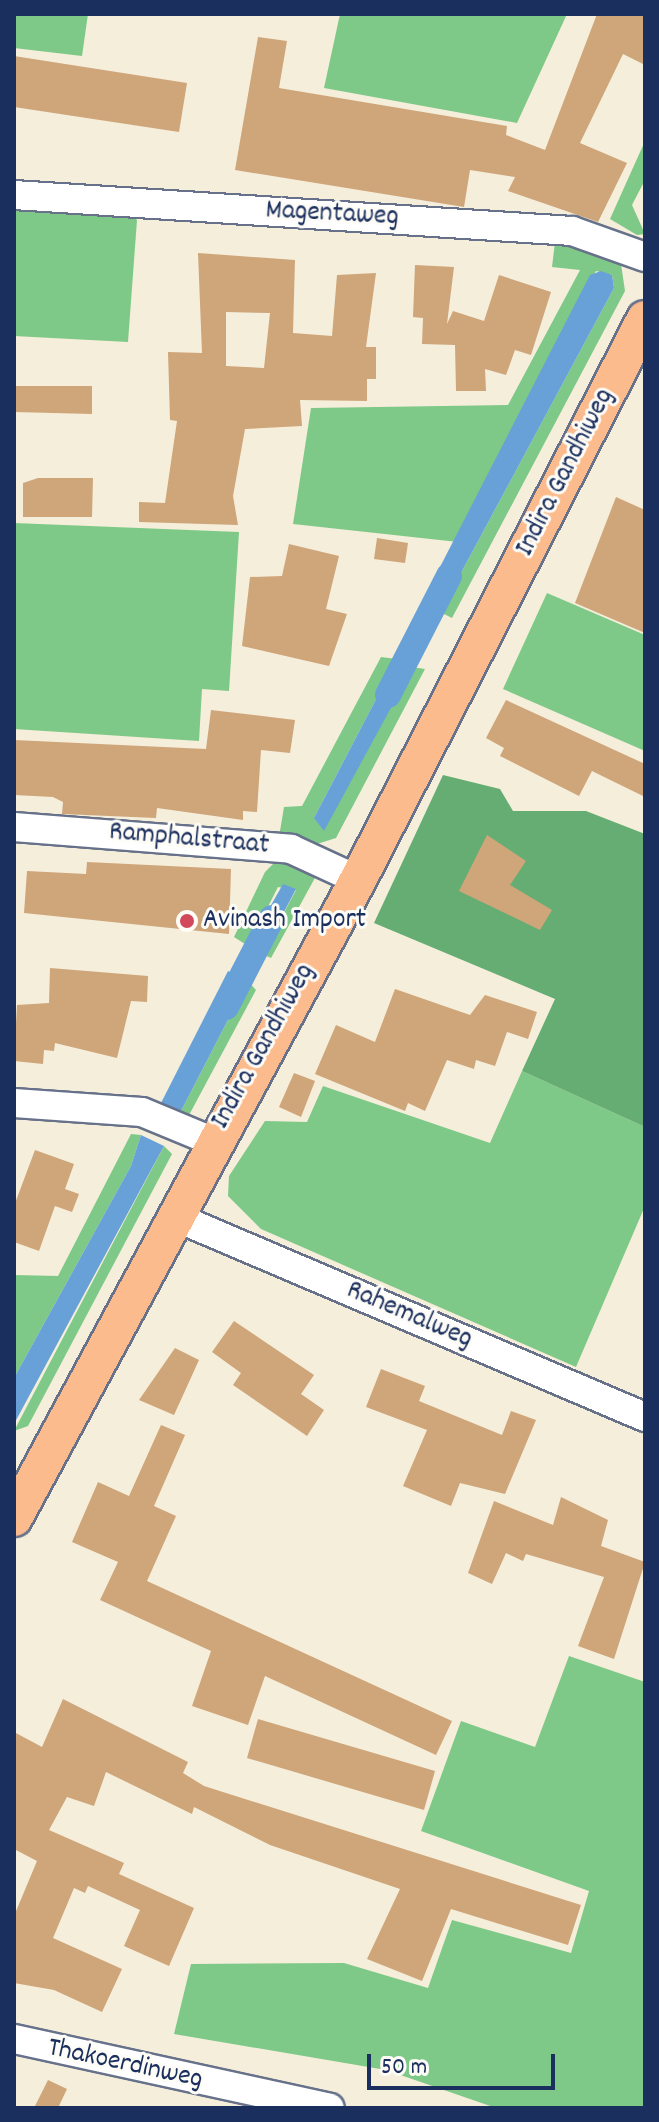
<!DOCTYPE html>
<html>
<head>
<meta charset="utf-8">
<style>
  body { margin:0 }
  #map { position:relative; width:659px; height:2122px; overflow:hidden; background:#f5eedb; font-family:Dekko,sans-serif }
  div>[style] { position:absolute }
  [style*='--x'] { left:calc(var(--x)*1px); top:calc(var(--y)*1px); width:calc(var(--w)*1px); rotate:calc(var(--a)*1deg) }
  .green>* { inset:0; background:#7ec987 }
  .forest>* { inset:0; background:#66ad74 }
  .water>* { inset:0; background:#68a1d7 }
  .canal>* { height:26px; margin:-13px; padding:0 13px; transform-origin:13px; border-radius:13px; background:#68a1d7 }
  .building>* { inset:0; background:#cfa57a }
  .roads { filter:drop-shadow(2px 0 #67728a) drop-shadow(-2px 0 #67728a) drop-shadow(0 2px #67728a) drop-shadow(0 -2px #67728a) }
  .minor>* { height:28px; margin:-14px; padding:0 14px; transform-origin:14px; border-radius:14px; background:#fff }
  .major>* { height:36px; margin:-18px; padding:0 18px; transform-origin:18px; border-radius:18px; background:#fbbb8d }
  .dots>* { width:22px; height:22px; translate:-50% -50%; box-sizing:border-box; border:4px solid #fdfcf7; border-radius:50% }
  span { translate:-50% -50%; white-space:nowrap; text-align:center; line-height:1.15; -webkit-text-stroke:6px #fdfcf7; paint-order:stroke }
  .street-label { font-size:28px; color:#1b2f5e }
  .poi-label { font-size:28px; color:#1b2f5e }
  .left { translate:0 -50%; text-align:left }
  .frame { position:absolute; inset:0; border:16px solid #1b2f5e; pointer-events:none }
  .scale { position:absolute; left:367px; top:2054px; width:188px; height:36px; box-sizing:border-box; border:4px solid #1b2f5e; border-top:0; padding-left:10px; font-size:24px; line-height:28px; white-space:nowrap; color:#1b2f5e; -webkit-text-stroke:6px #fdfcf7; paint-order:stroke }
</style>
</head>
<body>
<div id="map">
  <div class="green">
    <i style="clip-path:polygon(14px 14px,88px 14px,82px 56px,14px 48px)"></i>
    <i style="clip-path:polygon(340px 14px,567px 14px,517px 123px,324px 88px)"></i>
    <i style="clip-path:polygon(645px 141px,645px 180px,632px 205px,645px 234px,637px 235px,610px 219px)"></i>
    <i style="clip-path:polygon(14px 207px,130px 214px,137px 220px,128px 342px,14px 336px)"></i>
    <i style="clip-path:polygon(555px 242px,609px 253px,621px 264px,625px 291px,452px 618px,440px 612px,614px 288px,612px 275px,596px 271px,458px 542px,293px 524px,311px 408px,508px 405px,580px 270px,552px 267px)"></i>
    <i style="clip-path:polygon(14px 523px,239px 532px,229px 691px,202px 689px,199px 741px,14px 729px)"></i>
    <i style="clip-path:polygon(547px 593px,645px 635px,645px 751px,503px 689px)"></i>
    <i style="clip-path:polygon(381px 657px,397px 659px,314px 818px,412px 667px,425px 669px,336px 838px,317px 844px,279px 837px,284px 807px,302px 806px)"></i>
    <i style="clip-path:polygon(279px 858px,316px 876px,271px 958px,262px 954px,296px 890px,278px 887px,248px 946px,234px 937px,265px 872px)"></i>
    <i style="clip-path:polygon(248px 981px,256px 990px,188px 1117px,180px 1113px)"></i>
    <i style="clip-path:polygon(522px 1071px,645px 1127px,645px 1206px,576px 1367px,261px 1229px,228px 1196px,229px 1176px,265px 1121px,307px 1122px,323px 1086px,490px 1143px)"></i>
    <i style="clip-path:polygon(131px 1134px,141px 1135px,131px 1166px,14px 1378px,14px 1275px,58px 1276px)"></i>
    <i style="clip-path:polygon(164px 1146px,172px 1154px,28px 1426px,14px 1431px)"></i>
    <i style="clip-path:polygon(569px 1656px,645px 1682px,645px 2108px,496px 2108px,386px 2070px,174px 2034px,191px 1964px,344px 1963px,428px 1988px,452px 1920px,571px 1953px,589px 1891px,421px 1831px,461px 1721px,535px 1747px)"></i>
  </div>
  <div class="forest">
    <i style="clip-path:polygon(443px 775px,500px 789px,513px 811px,586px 811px,645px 834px,645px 1127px,522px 1071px,555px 999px,374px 923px)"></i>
  </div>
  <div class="water">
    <i style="clip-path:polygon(601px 271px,612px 275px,614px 288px,440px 612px,422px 602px,590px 275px)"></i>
    <i style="clip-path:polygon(397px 659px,412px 667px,410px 673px,324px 831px,314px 818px)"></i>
    <i style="clip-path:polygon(283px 884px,296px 889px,262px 954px,248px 946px)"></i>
    <i style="clip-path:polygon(228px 971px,248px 981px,180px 1113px,161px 1103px)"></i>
    <i style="clip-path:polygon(141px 1135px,164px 1146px,14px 1424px,14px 1378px,131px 1166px)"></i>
  </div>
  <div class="canal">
    <i style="--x:388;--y:695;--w:134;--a:-62.9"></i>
    <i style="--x:226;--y:1007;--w:100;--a:-62.7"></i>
  </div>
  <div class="building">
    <i style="clip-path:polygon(597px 14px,645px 14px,645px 65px,623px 54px,580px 143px,627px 163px,598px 222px,508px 191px,515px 177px,470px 170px,464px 207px,235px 170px,258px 37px,287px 41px,279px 88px,507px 126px,506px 135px,545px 150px)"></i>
    <i style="clip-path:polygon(14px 56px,187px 83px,179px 132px,14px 107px)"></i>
    <i style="clip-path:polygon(evenodd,198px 253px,295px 260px,293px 333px,332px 336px,337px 275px,376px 273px,366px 347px,376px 347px,376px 379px,367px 379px,367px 401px,300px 400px,302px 426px,245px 429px,233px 496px,238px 525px,139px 522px,139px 502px,165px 503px,177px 421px,170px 420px,168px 352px,202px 353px,198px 253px,226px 312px,270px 313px,264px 368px,226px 366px,226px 312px)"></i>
    <i style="clip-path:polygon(415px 265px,454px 267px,447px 324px,453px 311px,484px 321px,499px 275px,551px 292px,531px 355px,515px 350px,506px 375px,485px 369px,486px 391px,456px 391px,455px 345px,422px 344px,423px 318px,413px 317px)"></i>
    <i style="clip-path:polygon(14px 386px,92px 386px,92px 414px,14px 412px)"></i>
    <i style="clip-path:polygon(38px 478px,93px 478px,92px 517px,23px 517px,23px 483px)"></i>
    <i style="clip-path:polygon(616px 497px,645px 510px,645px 633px,575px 603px)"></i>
    <i style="clip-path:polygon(377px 538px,408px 543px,405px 563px,374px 559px)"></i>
    <i style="clip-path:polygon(289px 544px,339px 556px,326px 609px,347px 614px,329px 666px,242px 646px,250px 577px,282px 576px)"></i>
    <i style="clip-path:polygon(506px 700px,645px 764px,645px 797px,592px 771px,579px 796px,500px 756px,504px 748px,486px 738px)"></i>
    <i style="clip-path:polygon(211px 710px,295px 720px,290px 753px,261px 750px,257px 812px,243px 811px,243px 820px,157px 808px,156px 818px,62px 814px,63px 802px,53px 797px,14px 795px,14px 740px,206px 749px)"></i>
    <i style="clip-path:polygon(487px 835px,526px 861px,510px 885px,552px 910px,540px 930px,459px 891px)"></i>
    <i style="clip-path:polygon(87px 862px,231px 869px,229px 934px,24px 913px,27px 871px,86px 874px)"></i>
    <i style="clip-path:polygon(50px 968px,148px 976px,147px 1002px,131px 1001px,117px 1058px,55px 1043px,54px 1051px,44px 1050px,43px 1064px,14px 1061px,17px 1005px,49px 1003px)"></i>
    <i style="clip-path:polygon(395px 989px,470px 1015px,485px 995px,537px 1012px,528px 1039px,507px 1032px,495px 1066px,476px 1060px,474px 1069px,447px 1060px,425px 1111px,408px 1103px,405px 1111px,315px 1074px,336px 1025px,375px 1042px)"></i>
    <i style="clip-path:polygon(294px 1073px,315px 1081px,301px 1117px,279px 1107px)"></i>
    <i style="clip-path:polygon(35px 1150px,74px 1164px,65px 1189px,79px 1194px,72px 1212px,55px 1206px,39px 1251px,14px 1242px,14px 1206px)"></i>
    <i style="clip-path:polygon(234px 1321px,314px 1375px,301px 1394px,324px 1410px,307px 1436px,233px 1385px,241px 1373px,212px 1352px)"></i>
    <i style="clip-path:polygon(175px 1348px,199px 1360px,174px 1415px,139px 1400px)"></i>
    <i style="clip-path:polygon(381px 1369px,425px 1386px,419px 1401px,502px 1435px,511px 1411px,536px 1420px,505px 1494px,460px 1483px,451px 1506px,403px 1486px,427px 1430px,366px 1407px)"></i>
    <i style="clip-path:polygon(161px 1425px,185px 1435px,154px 1506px,176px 1516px,147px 1581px,452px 1721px,436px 1755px,265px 1676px,248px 1725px,192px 1706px,211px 1651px,100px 1600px,118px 1562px,72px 1542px,98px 1482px,129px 1496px)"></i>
    <i style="clip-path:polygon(561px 1497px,608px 1520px,601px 1546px,645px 1562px,614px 1659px,578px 1646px,604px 1577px,526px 1554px,523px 1561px,506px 1553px,492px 1584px,468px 1573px,494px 1501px,553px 1525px)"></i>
    <i style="clip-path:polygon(63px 1699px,188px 1762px,183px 1773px,204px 1786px,581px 1905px,568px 1945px,451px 1909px,422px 1981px,367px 1959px,400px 1889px,270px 1845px,194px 1807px,192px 1814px,106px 1772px,94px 1806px,67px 1797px,49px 1830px,124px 1863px,119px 1874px,194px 1908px,169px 1966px,124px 1946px,140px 1910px,88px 1886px,85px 1893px,74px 1888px,53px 1938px,122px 1969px,102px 2012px,54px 1990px,14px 1983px,14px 1916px,37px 1861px,14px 1849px,14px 1732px,42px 1747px)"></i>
    <i style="clip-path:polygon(258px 1719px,435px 1771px,424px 1810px,247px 1758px)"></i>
    <i style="clip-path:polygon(48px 2080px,67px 2089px,58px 2108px,34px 2108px)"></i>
  </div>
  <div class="roads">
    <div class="minor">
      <i style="--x:14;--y:195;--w:559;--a:3.69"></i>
      <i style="--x:572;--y:231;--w:77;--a:19.6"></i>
      <i style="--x:14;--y:827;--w:278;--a:4.5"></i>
      <i style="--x:291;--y:849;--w:74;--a:24.8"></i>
      <i style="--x:14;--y:1103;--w:128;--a:4"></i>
      <i style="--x:142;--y:1112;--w:76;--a:22.5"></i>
      <i style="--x:173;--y:1216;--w:513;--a:23.07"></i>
      <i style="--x:14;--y:2039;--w:323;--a:12.3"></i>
    </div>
    <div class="major">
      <i style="--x:14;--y:1518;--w:725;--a:-61.67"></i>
      <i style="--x:358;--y:880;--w:630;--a:-62.91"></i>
    </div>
  </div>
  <div class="dots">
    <i style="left:187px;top:921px;background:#d1495b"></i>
  </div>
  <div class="street-label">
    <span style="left:332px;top:215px;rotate:3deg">Magentaweg</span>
    <span style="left:566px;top:473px;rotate:-63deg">Indira Gandhiweg</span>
    <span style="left:189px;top:840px;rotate:5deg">Ramphalstraat</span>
    <span style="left:264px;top:1047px;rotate:-61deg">Indira Gandhiweg</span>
    <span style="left:409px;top:1316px;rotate:23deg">Rahemalweg</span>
    <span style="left:125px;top:2065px;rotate:12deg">Thakoerdinweg</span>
  </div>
  <div class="poi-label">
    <span class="left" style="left:203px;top:921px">Avinash Import</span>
  </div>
  <div class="frame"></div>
  <div class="scale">50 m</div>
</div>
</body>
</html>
